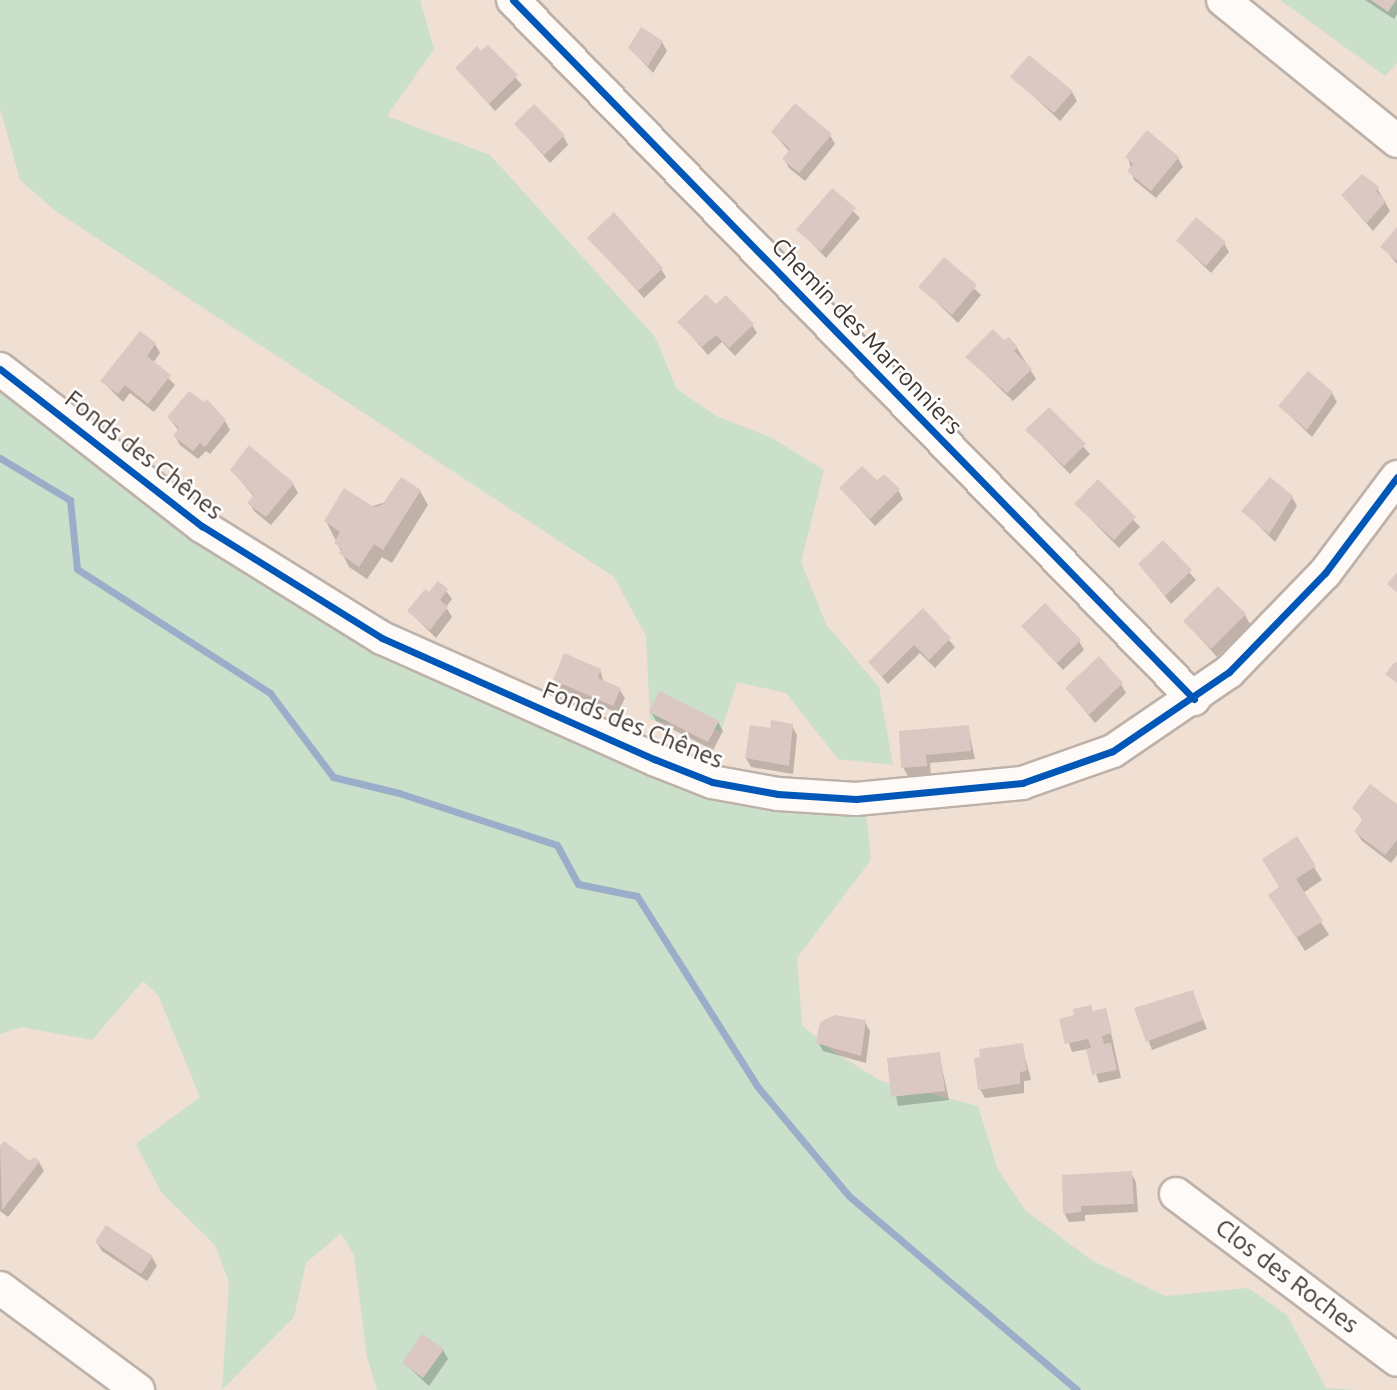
<!DOCTYPE html>
<html>
<head>
<meta charset="utf-8">
<style>
  body { margin:0 }
  #map { position:relative; width:1397px; height:1390px; overflow:hidden; background:#f0dfd3; font-family:Ubuntu,sans-serif }
  div>[style] { position:absolute }
  [style*='--x'] { left:calc(var(--x)*1px); top:calc(var(--y)*1px); width:calc(var(--w)*1px); rotate:calc(var(--a)*1deg) }
  .green>* { inset:0; background:#cae0ca }
  .shadow>* { inset:0; background:#0003 }
  .stream>* { height:7px; margin:-3.5px; padding:0 3.5px; transform-origin:3.5px; border-radius:3.5px; background:#9baec9 }
  .building>* { inset:0; background:#dcc8c2 }
  .roads { filter:drop-shadow(2px 0 #beb1a8) drop-shadow(-2px 0 #beb1a8) drop-shadow(0 2px #beb1a8) drop-shadow(0 -2px #beb1a8) }
  .minor>* { height:32px; margin:-16px; padding:0 16px; transform-origin:16px; border-radius:16px; background:#fdfaf8 }
  .cycleway>* { height:7px; margin:-3.5px; padding:0 3.5px; transform-origin:3.5px; border-radius:3.5px; background:#0057b8 }
  span { translate:-50% -50%; white-space:nowrap; text-align:center; line-height:1.15; -webkit-text-stroke:5px #fff; paint-order:stroke }
  .street-label { font-size:24px; color:#43362e }
</style>
</head>
<body>
<div id="map">
  <div class="green">
    <i style="clip-path:polygon(0 0,420px 0,434px 49px,387px 116px,490px 155px,655px 337px,677px 389px,716px 416px,770px 437px,824px 470px,801px 562px,826px 624px,879px 687px,893px 765px,838px 759px,786px 693px,737px 682px,721px 731px,650px 720px,646px 636px,614px 577px,57px 212px,20px 180px,0 108px)"></i>
    <i style="clip-path:polygon(1280px 0,1397px 0,1397px 63px,1385px 76px)"></i>
    <i style="clip-path:polygon(0 380px,210px 550px,354px 634px,613px 760px,822px 786px,854px 806px,867px 818px,871px 860px,797px 958px,802px 1025px,834px 1052px,881px 1081px,978px 1106px,998px 1170px,1026px 1211px,1091px 1260px,1165px 1296px,1248px 1288px,1287px 1315px,1326px 1388px,1356px 1390px,377px 1390px,367px 1357px,354px 1255px,341px 1233px,306px 1263px,294px 1317px,222px 1390px,229px 1282px,215px 1245px,161px 1192px,136px 1144px,200px 1097px,158px 995px,143px 981px,92px 1040px,21px 1027px,0 1034px)"></i>
  </div>
  <div class="shadow">
    <i style="clip-path:polygon(1365px 0,1397px 0,1397px 14px,1394px 19px)"></i>
    <i style="clip-path:polygon(662px 42px,667px 51px,653px 73px,630px 48px)"></i>
    <i style="clip-path:polygon(488px 47px,522px 85px,495px 111px,457px 68px)"></i>
    <i style="clip-path:polygon(1013px 77px,1072px 92px,1077px 101px,1060px 121px)"></i>
    <i style="clip-path:polygon(516px 124px,563px 136px,568px 145px,550px 163px)"></i>
    <i style="clip-path:polygon(773px 133px,830px 135px,835px 144px,805px 181px,789px 168px,784px 159px,790px 152px)"></i>
    <i style="clip-path:polygon(1128px 157px,1178px 158px,1183px 167px,1156px 198px,1134px 180px)"></i>
    <i style="clip-path:polygon(1377px 188px,1390px 211px,1373px 231px,1343px 196px)"></i>
    <i style="clip-path:polygon(832px 190px,860px 218px,826px 258px,799px 230px)"></i>
    <i style="clip-path:polygon(1397px 230px,1397px 264px,1383px 247px)"></i>
    <i style="clip-path:polygon(589px 238px,661px 269px,666px 277px,644px 298px)"></i>
    <i style="clip-path:polygon(1178px 241px,1224px 243px,1229px 252px,1211px 273px)"></i>
    <i style="clip-path:polygon(944px 259px,981px 295px,958px 323px,921px 287px)"></i>
    <i style="clip-path:polygon(716px 306px,752px 325px,757px 333px,735px 356px,722px 342px,708px 355px,679px 322px)"></i>
    <i style="clip-path:polygon(1004px 343px,1017px 348px,1036px 379px,1013px 401px,967px 357px)"></i>
    <i style="clip-path:polygon(155px 344px,160px 353px,153px 363px,175px 385px,154px 412px,130px 393px,123px 402px,102px 381px)"></i>
    <i style="clip-path:polygon(1332px 393px,1337px 402px,1312px 437px,1280px 406px)"></i>
    <i style="clip-path:polygon(1049px 409px,1090px 454px,1070px 474px,1027px 430px)"></i>
    <i style="clip-path:polygon(169px 418px,225px 421px,230px 430px,210px 454px,206px 451px,198px 459px,180px 445px,175px 436px,179px 431px)"></i>
    <i style="clip-path:polygon(232px 470px,293px 484px,298px 493px,271px 525px,255px 512px,249px 503px,254px 497px)"></i>
    <i style="clip-path:polygon(1098px 482px,1140px 527px,1119px 548px,1076px 504px)"></i>
    <i style="clip-path:polygon(877px 483px,898px 490px,903px 499px,875px 526px,841px 488px)"></i>
    <i style="clip-path:polygon(420px 491px,428px 505px,392px 563px,382px 557px,367px 579px,349px 567px,326px 521px)"></i>
    <i style="clip-path:polygon(1292px 497px,1297px 506px,1275px 542px,1244px 511px)"></i>
    <i style="clip-path:polygon(1163px 543px,1196px 580px,1171px 604px,1140px 564px)"></i>
    <i style="clip-path:polygon(446px 591px,452px 599px,446px 607px,452px 617px,436px 638px,409px 611px,429px 594px)"></i>
    <i style="clip-path:polygon(923px 611px,955px 647px,935px 668px,920px 653px,888px 684px,870px 663px)"></i>
    <i style="clip-path:polygon(1245px 615px,1250px 624px,1217px 657px,1185px 621px)"></i>
    <i style="clip-path:polygon(1023px 627px,1079px 641px,1084px 650px,1063px 670px)"></i>
    <i style="clip-path:polygon(600px 670px,604px 683px,619px 689px,625px 698px,618px 713px,560px 689px,555px 680px)"></i>
    <i style="clip-path:polygon(1121px 684px,1126px 693px,1095px 723px,1067px 689px)"></i>
    <i style="clip-path:polygon(651px 712px,718px 722px,723px 731px,713px 750px,656px 721px)"></i>
    <i style="clip-path:polygon(792px 726px,797px 735px,793px 774px,751px 767px,746px 758px,771px 730px)"></i>
    <i style="clip-path:polygon(968px 727px,975px 759px,930px 763px,931px 775px,908px 776px,903px 767px)"></i>
    <i style="clip-path:polygon(1397px 806px,1397px 855px,1391px 863px,1362px 841px,1356px 832px,1364px 821px,1354px 808px)"></i>
    <i style="clip-path:polygon(1314px 867px,1322px 880px,1303px 893px,1329px 935px,1305px 951px,1270px 895px)"></i>
    <i style="clip-path:polygon(1192px 992px,1207px 1029px,1152px 1050px,1136px 1009px)"></i>
    <i style="clip-path:polygon(1106px 1010px,1121px 1078px,1099px 1083px,1088px 1049px,1072px 1052px,1061px 1020px)"></i>
    <i style="clip-path:polygon(865px 1022px,870px 1031px,866px 1063px,823px 1051px,818px 1042px)"></i>
    <i style="clip-path:polygon(1022px 1045px,1031px 1080px,1024px 1081px,1024px 1093px,985px 1098px,980px 1089px)"></i>
    <i style="clip-path:polygon(939px 1054px,949px 1100px,898px 1106px,889px 1059px)"></i>
    <i style="clip-path:polygon(4px 1144px,30px 1163px,39px 1162px,44px 1171px,8px 1217px,0 1211px,0 1149px)"></i>
    <i style="clip-path:polygon(1131px 1173px,1136px 1182px,1138px 1212px,1085px 1215px,1085px 1221px,1069px 1222px,1064px 1213px)"></i>
    <i style="clip-path:polygon(97px 1243px,152px 1257px,157px 1266px,147px 1281px,102px 1251px)"></i>
    <i style="clip-path:polygon(443px 1350px,448px 1359px,429px 1386px,404px 1363px)"></i>
  </div>
  <div class="stream">
    <i style="--x:0;--y:458;--w:82;--a:31"></i>
    <i style="--x:70;--y:500;--w:69;--a:84.2"></i>
    <i style="--x:77;--y:569;--w:229;--a:32.7"></i>
    <i style="--x:270;--y:693;--w:105;--a:53.1"></i>
    <i style="--x:333;--y:777;--w:68;--a:13.6"></i>
    <i style="--x:399;--y:793;--w:166;--a:18.2"></i>
    <i style="--x:557;--y:845;--w:44;--a:61.7"></i>
    <i style="--x:578;--y:884;--w:60;--a:11.5"></i>
    <i style="--x:637;--y:896;--w:225;--a:57.7"></i>
    <i style="--x:757;--y:1086;--w:143;--a:50.1"></i>
    <i style="--x:849;--y:1196;--w:299;--a:40.4"></i>
  </div>
  <div class="building">
    <i style="clip-path:polygon(1371px 0,1396px 0,1388px 12px)"></i>
    <i style="clip-path:polygon(641px 27px,663px 41px,648px 66px,628px 48px)"></i>
    <i style="clip-path:polygon(488px 45px,518px 75px,489px 104px,455px 68px,477px 46px,481px 51px)"></i>
    <i style="clip-path:polygon(1029px 55px,1073px 91px,1054px 113px,1010px 77px)"></i>
    <i style="clip-path:polygon(795px 103px,832px 134px,799px 173px,782px 159px,790px 149px,771px 132px)"></i>
    <i style="clip-path:polygon(534px 104px,565px 135px,544px 155px,514px 124px)"></i>
    <i style="clip-path:polygon(1147px 130px,1179px 157px,1151px 191px,1127px 171px,1133px 164px,1125px 157px)"></i>
    <i style="clip-path:polygon(1362px 174px,1379px 187px,1376px 191px,1386px 201px,1367px 223px,1341px 195px)"></i>
    <i style="clip-path:polygon(832px 188px,856px 208px,821px 251px,796px 230px)"></i>
    <i style="clip-path:polygon(614px 212px,663px 268px,638px 291px,587px 238px)"></i>
    <i style="clip-path:polygon(1196px 217px,1226px 242px,1206px 266px,1176px 241px)"></i>
    <i style="clip-path:polygon(1397px 227px,1397px 261px,1380px 247px)"></i>
    <i style="clip-path:polygon(944px 257px,977px 285px,952px 315px,918px 287px)"></i>
    <i style="clip-path:polygon(706px 294px,716px 304px,726px 295px,754px 324px,729px 348px,716px 335px,702px 347px,677px 322px)"></i>
    <i style="clip-path:polygon(993px 329px,1004px 340px,1009px 337px,1018px 347px,1014px 351px,1032px 369px,1007px 393px,965px 357px)"></i>
    <i style="clip-path:polygon(140px 331px,156px 343px,147px 356px,171px 375px,148px 404px,125px 385px,118px 394px,100px 381px)"></i>
    <i style="clip-path:polygon(1308px 371px,1333px 392px,1307px 430px,1278px 406px)"></i>
    <i style="clip-path:polygon(189px 391px,204px 402px,207px 399px,226px 420px,205px 447px,200px 443px,193px 451px,173px 436px,179px 428px,167px 417px)"></i>
    <i style="clip-path:polygon(1049px 407px,1086px 444px,1064px 466px,1025px 430px)"></i>
    <i style="clip-path:polygon(249px 445px,294px 483px,266px 517px,247px 503px,254px 495px,230px 470px)"></i>
    <i style="clip-path:polygon(862px 466px,877px 480px,884px 474px,900px 489px,870px 519px,839px 488px)"></i>
    <i style="clip-path:polygon(401px 477px,421px 490px,383px 550px,374px 544px,359px 567px,339px 553px,342px 549px,334px 543px,340px 532px,324px 521px,344px 488px,374px 507px,382px 505px)"></i>
    <i style="clip-path:polygon(1270px 477px,1293px 496px,1269px 534px,1241px 511px)"></i>
    <i style="clip-path:polygon(1098px 479px,1136px 517px,1114px 540px,1074px 504px)"></i>
    <i style="clip-path:polygon(1163px 540px,1192px 570px,1165px 596px,1138px 564px)"></i>
    <i style="clip-path:polygon(1397px 572px,1397px 592px,1387px 584px)"></i>
    <i style="clip-path:polygon(438px 581px,448px 589px,440px 600px,448px 607px,430px 630px,407px 611px,425px 589px,429px 592px)"></i>
    <i style="clip-path:polygon(1218px 586px,1246px 614px,1211px 649px,1183px 621px)"></i>
    <i style="clip-path:polygon(1045px 603px,1081px 640px,1057px 663px,1021px 626px)"></i>
    <i style="clip-path:polygon(923px 608px,951px 638px,929px 660px,914px 645px,882px 677px,868px 662px)"></i>
    <i style="clip-path:polygon(564px 653px,601px 669px,598px 678px,621px 688px,613px 706px,553px 680px)"></i>
    <i style="clip-path:polygon(1099px 656px,1123px 683px,1089px 715px,1065px 688px)"></i>
    <i style="clip-path:polygon(1395px 662px,1397px 663px,1397px 683px,1385px 674px)"></i>
    <i style="clip-path:polygon(659px 691px,719px 721px,708px 742px,649px 712px)"></i>
    <i style="clip-path:polygon(771px 720px,793px 724px,789px 766px,745px 758px,750px 725px,770px 728px)"></i>
    <i style="clip-path:polygon(969px 725px,971px 751px,926px 755px,927px 766px,901px 768px,899px 731px)"></i>
    <i style="clip-path:polygon(1370px 784px,1397px 804px,1397px 840px,1385px 855px,1354px 832px,1363px 818px,1352px 808px)"></i>
    <i style="clip-path:polygon(1297px 836px,1316px 866px,1296px 879px,1323px 921px,1296px 938px,1268px 895px,1279px 887px,1262px 859px)"></i>
    <i style="clip-path:polygon(1193px 990px,1203px 1020px,1146px 1042px,1134px 1008px)"></i>
    <i style="clip-path:polygon(1091px 1005px,1093px 1011px,1106px 1008px,1112px 1033px,1102px 1036px,1104px 1044px,1111px 1043px,1117px 1070px,1092px 1075px,1086px 1049px,1091px 1048px,1088px 1039px,1065px 1044px,1059px 1019px,1074px 1015px,1073px 1009px)"></i>
    <i style="clip-path:polygon(835px 1015px,866px 1020px,861px 1056px,816px 1043px,820px 1022px)"></i>
    <i style="clip-path:polygon(1023px 1043px,1027px 1071px,1020px 1072px,1020px 1084px,978px 1090px,974px 1058px,980px 1057px,979px 1049px)"></i>
    <i style="clip-path:polygon(940px 1052px,945px 1091px,891px 1097px,887px 1058px)"></i>
    <i style="clip-path:polygon(4px 1141px,30px 1161px,34px 1157px,40px 1161px,2px 1210px,0 1146px)"></i>
    <i style="clip-path:polygon(1132px 1171px,1134px 1204px,1081px 1206px,1081px 1212px,1063px 1214px,1062px 1175px)"></i>
    <i style="clip-path:polygon(106px 1225px,153px 1256px,141px 1274px,95px 1242px)"></i>
    <i style="clip-path:polygon(422px 1334px,444px 1349px,423px 1378px,402px 1363px)"></i>
  </div>
  <div class="roads">
    <div class="minor">
      <i style="--x:513;--y:0;--w:976;--a:45.75"></i>
      <i style="--x:1223;--y:0;--w:224;--a:39"></i>
      <i style="--x:0;--y:369;--w:256;--a:37.9"></i>
      <i style="--x:202;--y:526;--w:212;--a:31.9"></i>
      <i style="--x:382;--y:638;--w:298;--a:24"></i>
      <i style="--x:654;--y:759;--w:62;--a:21.6"></i>
      <i style="--x:712;--y:782;--w:67;--a:10.3"></i>
      <i style="--x:778;--y:794;--w:78;--a:3.7"></i>
      <i style="--x:856;--y:799;--w:167;--a:-5.5"></i>
      <i style="--x:1022;--y:783;--w:96;--a:-19.4"></i>
      <i style="--x:1113;--y:751;--w:140;--a:-34.3"></i>
      <i style="--x:1229;--y:672;--w:138;--a:-45.9"></i>
      <i style="--x:1325;--y:573;--w:120;--a:-53.1"></i>
      <i style="--x:1176;--y:1194;--w:276;--a:36.9"></i>
      <i style="--x:0;--y:1288;--w:172;--a:36.5"></i>
    </div>
  </div>
  <div class="cycleway">
    <i style="--x:513;--y:0;--w:976;--a:45.75"></i>
    <i style="--x:0;--y:369;--w:256;--a:37.9"></i>
    <i style="--x:202;--y:526;--w:212;--a:31.9"></i>
    <i style="--x:382;--y:638;--w:298;--a:24"></i>
    <i style="--x:654;--y:759;--w:62;--a:21.6"></i>
    <i style="--x:712;--y:782;--w:67;--a:10.3"></i>
    <i style="--x:778;--y:794;--w:78;--a:3.7"></i>
    <i style="--x:856;--y:799;--w:167;--a:-5.5"></i>
    <i style="--x:1022;--y:783;--w:96;--a:-19.4"></i>
    <i style="--x:1113;--y:751;--w:140;--a:-34.3"></i>
    <i style="--x:1229;--y:672;--w:138;--a:-45.9"></i>
    <i style="--x:1325;--y:573;--w:120;--a:-53.1"></i>
  </div>
  <div class="street-label">
    <span style="left:867px;top:336px;rotate:46deg">Chemin des Marronniers</span>
    <span style="left:144px;top:455px;rotate:38deg">Fonds des Chênes</span>
    <span style="left:633px;top:725px;rotate:22deg">Fonds des Chênes</span>
    <span style="left:1287px;top:1276px;rotate:37deg">Clos des Roches</span>
  </div>
</div>
</body>
</html>
